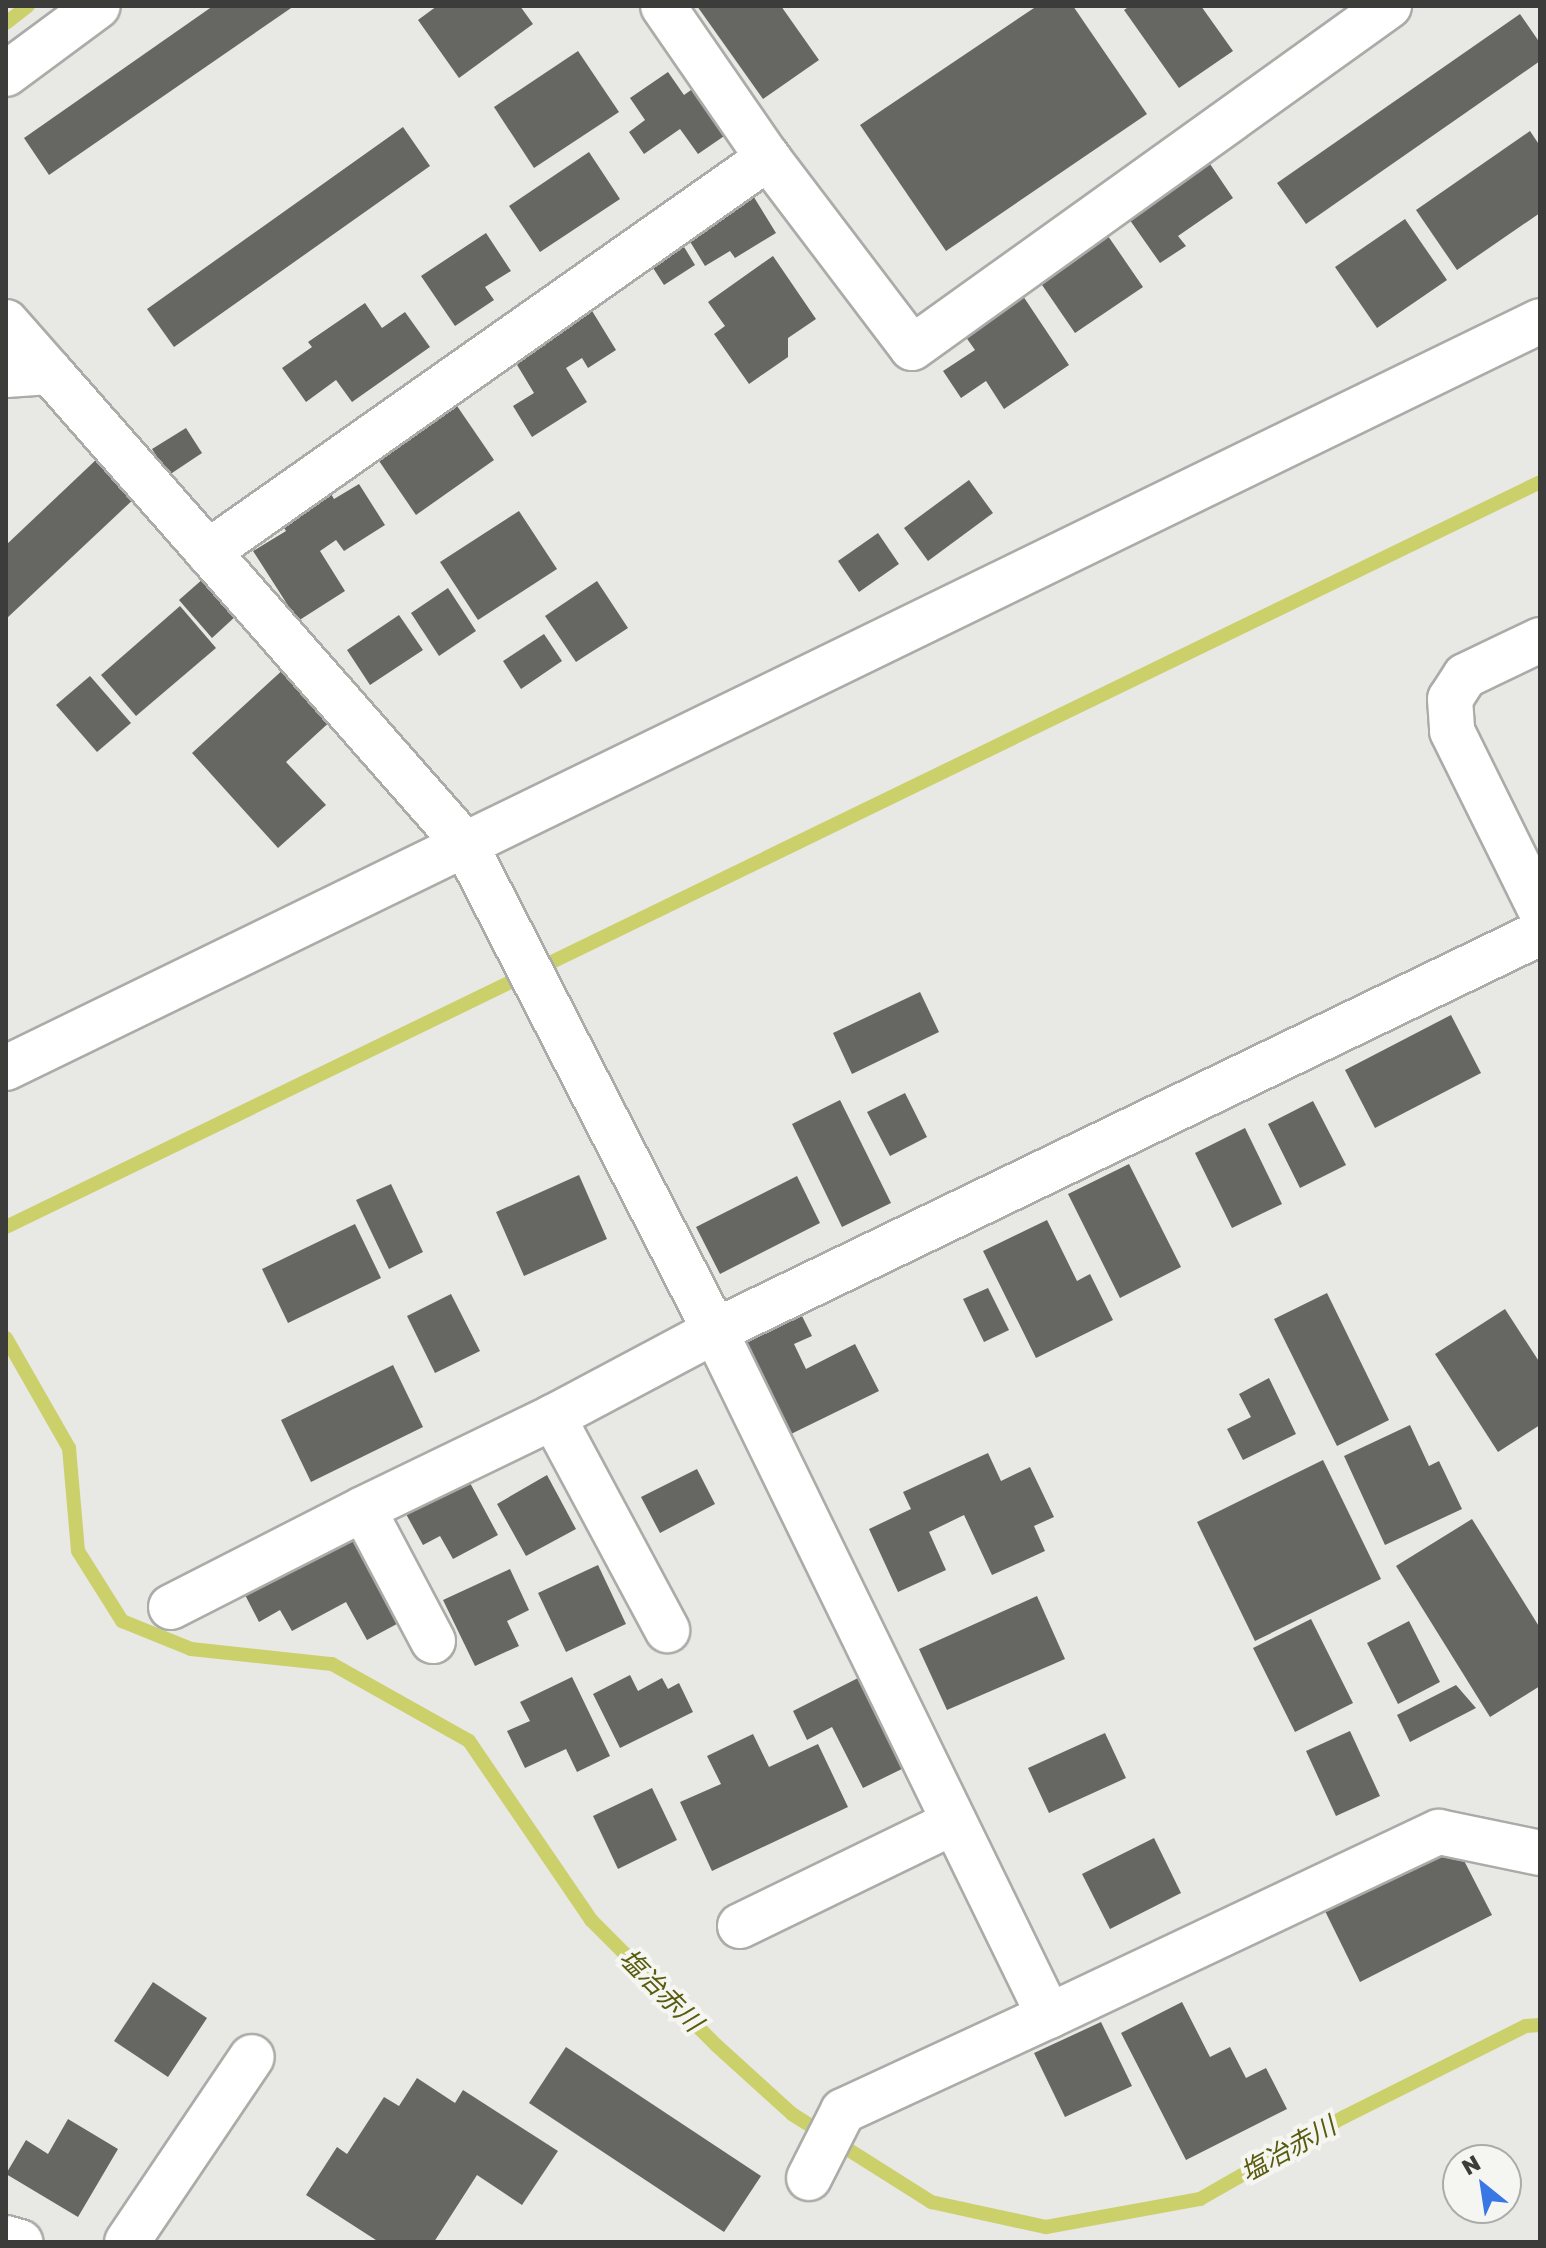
<!DOCTYPE html>
<html>
<head>
<meta charset="utf-8">
<style>
  body { margin:0 }
  #map { position:relative; width:1546px; height:2248px; overflow:hidden; background:#e8e8e5; font-family:"Golos Text","Noto Sans JP",sans-serif }
  div>[style] { position:absolute }
  [style*='--x'] { left:calc(var(--x)*1px); top:calc(var(--y)*1px); width:calc(var(--w)*1px); rotate:calc(var(--a)*1deg) }
  .stream>* { height:14px; margin:-7px; padding:0 7px; transform-origin:7px; border-radius:7px; background:#ccd06b }
  .building>* { inset:0; background:#666663 }
  .roads { filter:drop-shadow(2px 0 #ababa8) drop-shadow(-2px 0 #ababa8) drop-shadow(0 2px #ababa8) drop-shadow(0 -2px #ababa8) }
  .minor>* { height:44px; margin:-22px; padding:0 22px; transform-origin:22px; border-radius:22px; background:#fff }
  span { translate:-50% -50%; white-space:nowrap; text-align:center; line-height:1.15; -webkit-text-stroke:8px #f5f6f2; paint-order:stroke }
  .water-label { font-size:26px; color:#595b0e; font-style:italic }
  .frame { position:absolute; inset:0; border:8px solid #3c3c3b; pointer-events:none }
  .north { position:absolute; left:1442px; top:2144px; width:80px; height:80px; box-sizing:border-box; background:#f5f6f2; border:2px solid #abaca9; border-radius:50%; rotate:330deg; font-size:22px; font-weight:700; line-height:32px; text-align:center; color:#3c3c3b }
  .north::after { content:''; display:block; margin:auto; width:28px; height:36px; background:#3977e5; clip-path:polygon(50% 0,100% 100%,50% 72%,0 100%) }
</style>
</head>
<body>
<div id="map">
  <div class="stream">
    <i style="--x:6;--y:23;--w:28;--a:-38"></i>
    <i style="--x:6;--y:1227;--w:1705;--a:-25.9"></i>
    <i style="--x:6;--y:1338;--w:127;--a:60.2"></i>
    <i style="--x:69;--y:1448;--w:103;--a:85"></i>
    <i style="--x:78;--y:1551;--w:83;--a:57.8"></i>
    <i style="--x:122;--y:1621;--w:74;--a:22.1"></i>
    <i style="--x:191;--y:1649;--w:142;--a:6.1"></i>
    <i style="--x:332;--y:1664;--w:157;--a:29.3"></i>
    <i style="--x:469;--y:1741;--w:217;--a:55.7"></i>
    <i style="--x:591;--y:1920;--w:177;--a:45"></i>
    <i style="--x:716;--y:2045;--w:103;--a:42.2"></i>
    <i style="--x:792;--y:2114;--w:165;--a:32.3"></i>
    <i style="--x:931;--y:2202;--w:118;--a:12.3"></i>
    <i style="--x:1046;--y:2227;--w:157;--a:-10.3"></i>
    <i style="--x:1200;--y:2199;--w:166;--a:-29.7"></i>
    <i style="--x:1344;--y:2117;--w:203;--a:-26.6"></i>
    <i style="--x:1526;--y:2026;--w:14;--a:-4"></i>
  </div>
  <div class="building">
    <i style="clip-path:polygon(213px 6px,294px 6px,49px 175px,24px 138px)"></i>
    <i style="clip-path:polygon(437px 6px,520px 6px,533px 24px,459px 78px,418px 20px)"></i>
    <i style="clip-path:polygon(697px 6px,781px 6px,819px 60px,763px 99px)"></i>
    <i style="clip-path:polygon(1037px 6px,1073px 6px,1147px 114px,946px 251px,860px 125px)"></i>
    <i style="clip-path:polygon(1130px 6px,1201px 6px,1233px 51px,1179px 88px,1124px 10px)"></i>
    <i style="clip-path:polygon(1520px 14px,1540px 43px,1540px 61px,1306px 224px,1277px 183px)"></i>
    <i style="clip-path:polygon(578px 51px,619px 112px,534px 168px,494px 107px)"></i>
    <i style="clip-path:polygon(668px 72px,684px 95px,698px 85px,730px 132px,698px 154px,680px 129px,644px 154px,629px 132px,645px 120px,630px 98px)"></i>
    <i style="clip-path:polygon(403px 127px,430px 166px,174px 347px,147px 309px)"></i>
    <i style="clip-path:polygon(1530px 131px,1540px 146px,1540px 213px,1457px 270px,1416px 210px)"></i>
    <i style="clip-path:polygon(589px 152px,620px 199px,540px 252px,509px 206px)"></i>
    <i style="clip-path:polygon(1208px 161px,1233px 198px,1178px 236px,1186px 246px,1160px 263px,1127px 216px)"></i>
    <i style="clip-path:polygon(752px 194px,776px 233px,735px 258px,730px 251px,705px 266px,686px 235px)"></i>
    <i style="clip-path:polygon(1405px 219px,1447px 280px,1377px 328px,1335px 267px)"></i>
    <i style="clip-path:polygon(486px 233px,511px 271px,485px 287px,494px 300px,455px 326px,421px 276px)"></i>
    <i style="clip-path:polygon(1108px 236px,1143px 287px,1075px 333px,1040px 282px)"></i>
    <i style="clip-path:polygon(678px 237px,695px 265px,664px 285px,646px 257px)"></i>
    <i style="clip-path:polygon(773px 256px,816px 319px,788px 338px,788px 357px,749px 384px,714px 334px,725px 326px,708px 302px)"></i>
    <i style="clip-path:polygon(1017px 287px,1069px 365px,1004px 409px,986px 381px,961px 398px,943px 371px,975px 350px,958px 326px)"></i>
    <i style="clip-path:polygon(586px 301px,616px 350px,588px 368px,582px 358px,566px 368px,587px 402px,532px 437px,513px 406px,534px 393px,508px 350px)"></i>
    <i style="clip-path:polygon(365px 303px,382px 328px,405px 312px,430px 347px,352px 402px,336px 380px,306px 402px,282px 368px,312px 347px,308px 342px)"></i>
    <i style="clip-path:polygon(455px 403px,494px 460px,416px 515px,377px 458px)"></i>
    <i style="clip-path:polygon(186px 428px,202px 453px,169px 475px,152px 449px)"></i>
    <i style="clip-path:polygon(99px 457px,137px 496px,6px 619px,6px 545px)"></i>
    <i style="clip-path:polygon(969px 480px,993px 513px,928px 561px,904px 528px)"></i>
    <i style="clip-path:polygon(359px 484px,385px 525px,344px 551px,336px 540px,320px 551px,345px 591px,298px 621px,253px 551px,286px 531px,279px 520px,328px 489px,334px 499px)"></i>
    <i style="clip-path:polygon(519px 511px,557px 569px,478px 620px,440px 562px)"></i>
    <i style="clip-path:polygon(878px 533px,899px 564px,859px 592px,838px 561px)"></i>
    <i style="clip-path:polygon(204px 578px,237px 615px,212px 638px,179px 600px)"></i>
    <i style="clip-path:polygon(597px 581px,628px 628px,576px 662px,545px 616px)"></i>
    <i style="clip-path:polygon(448px 588px,476px 631px,439px 656px,411px 613px)"></i>
    <i style="clip-path:polygon(180px 606px,216px 648px,136px 716px,101px 675px)"></i>
    <i style="clip-path:polygon(399px 615px,423px 650px,370px 685px,347px 650px)"></i>
    <i style="clip-path:polygon(544px 634px,562px 661px,521px 689px,503px 661px)"></i>
    <i style="clip-path:polygon(286px 667px,334px 718px,286px 762px,326px 805px,278px 848px,192px 753px)"></i>
    <i style="clip-path:polygon(90px 676px,131px 723px,97px 752px,56px 705px)"></i>
    <i style="clip-path:polygon(920px 992px,939px 1032px,852px 1074px,833px 1033px)"></i>
    <i style="clip-path:polygon(1451px 1015px,1481px 1073px,1375px 1128px,1345px 1070px)"></i>
    <i style="clip-path:polygon(905px 1093px,927px 1137px,890px 1156px,867px 1112px)"></i>
    <i style="clip-path:polygon(840px 1100px,891px 1203px,842px 1227px,792px 1124px)"></i>
    <i style="clip-path:polygon(1313px 1101px,1346px 1165px,1300px 1188px,1268px 1124px)"></i>
    <i style="clip-path:polygon(1245px 1128px,1282px 1204px,1232px 1228px,1195px 1153px)"></i>
    <i style="clip-path:polygon(1129px 1164px,1181px 1267px,1120px 1298px,1068px 1194px)"></i>
    <i style="clip-path:polygon(579px 1175px,607px 1239px,524px 1276px,496px 1212px)"></i>
    <i style="clip-path:polygon(797px 1176px,820px 1223px,720px 1274px,696px 1227px)"></i>
    <i style="clip-path:polygon(391px 1184px,423px 1252px,389px 1269px,356px 1200px)"></i>
    <i style="clip-path:polygon(1047px 1220px,1077px 1281px,1090px 1274px,1113px 1320px,1036px 1358px,983px 1251px)"></i>
    <i style="clip-path:polygon(355px 1224px,381px 1278px,288px 1323px,262px 1269px)"></i>
    <i style="clip-path:polygon(988px 1288px,1009px 1330px,984px 1342px,963px 1299px)"></i>
    <i style="clip-path:polygon(1327px 1293px,1389px 1420px,1337px 1446px,1274px 1319px)"></i>
    <i style="clip-path:polygon(451px 1294px,480px 1351px,435px 1373px,407px 1316px)"></i>
    <i style="clip-path:polygon(1505px 1309px,1540px 1363px,1540px 1425px,1498px 1452px,1435px 1354px)"></i>
    <i style="clip-path:polygon(799px 1310px,812px 1336px,794px 1344px,806px 1369px,855px 1344px,879px 1391px,791px 1434px,744px 1337px)"></i>
    <i style="clip-path:polygon(393px 1365px,423px 1427px,311px 1482px,281px 1420px)"></i>
    <i style="clip-path:polygon(1269px 1378px,1296px 1434px,1243px 1460px,1227px 1429px,1251px 1417px,1239px 1394px)"></i>
    <i style="clip-path:polygon(1410px 1425px,1429px 1466px,1439px 1461px,1462px 1509px,1385px 1545px,1344px 1456px)"></i>
    <i style="clip-path:polygon(988px 1453px,1001px 1481px,1030px 1467px,1054px 1517px,1034px 1526px,1045px 1551px,992px 1575px,964px 1515px,929px 1532px,946px 1570px,898px 1592px,869px 1529px,911px 1509px,903px 1492px)"></i>
    <i style="clip-path:polygon(1323px 1460px,1381px 1579px,1255px 1641px,1197px 1522px)"></i>
    <i style="clip-path:polygon(697px 1469px,715px 1504px,660px 1533px,641px 1497px)"></i>
    <i style="clip-path:polygon(547px 1475px,576px 1529px,526px 1556px,497px 1504px)"></i>
    <i style="clip-path:polygon(469px 1481px,498px 1535px,453px 1559px,440px 1536px,423px 1545px,406px 1514px)"></i>
    <i style="clip-path:polygon(1472px 1519px,1540px 1628px,1540px 1686px,1490px 1717px,1396px 1566px)"></i>
    <i style="clip-path:polygon(357px 1524px,408px 1618px,367px 1640px,346px 1602px,292px 1631px,280px 1610px,259px 1622px,241px 1587px)"></i>
    <i style="clip-path:polygon(598px 1565px,626px 1624px,566px 1652px,538px 1593px)"></i>
    <i style="clip-path:polygon(510px 1569px,529px 1610px,507px 1621px,519px 1646px,475px 1666px,443px 1600px)"></i>
    <i style="clip-path:polygon(1037px 1596px,1065px 1659px,947px 1710px,919px 1649px)"></i>
    <i style="clip-path:polygon(1311px 1619px,1353px 1703px,1295px 1732px,1253px 1648px)"></i>
    <i style="clip-path:polygon(1409px 1621px,1440px 1682px,1398px 1704px,1367px 1643px)"></i>
    <i style="clip-path:polygon(630px 1675px,638px 1691px,662px 1678px,668px 1689px,679px 1683px,693px 1712px,620px 1748px,593px 1694px)"></i>
    <i style="clip-path:polygon(862px 1676px,908px 1766px,863px 1788px,832px 1727px,807px 1740px,793px 1711px)"></i>
    <i style="clip-path:polygon(572px 1677px,610px 1756px,577px 1772px,566px 1749px,525px 1768px,507px 1731px,530px 1721px,520px 1702px)"></i>
    <i style="clip-path:polygon(1456px 1685px,1476px 1708px,1410px 1742px,1397px 1715px)"></i>
    <i style="clip-path:polygon(1350px 1731px,1380px 1796px,1336px 1816px,1306px 1751px)"></i>
    <i style="clip-path:polygon(1105px 1733px,1126px 1778px,1049px 1813px,1028px 1768px)"></i>
    <i style="clip-path:polygon(753px 1734px,769px 1767px,818px 1744px,848px 1807px,712px 1871px,680px 1802px,721px 1784px,707px 1756px)"></i>
    <i style="clip-path:polygon(652px 1788px,677px 1840px,618px 1869px,593px 1816px)"></i>
    <i style="clip-path:polygon(1154px 1838px,1181px 1893px,1110px 1929px,1082px 1874px)"></i>
    <i style="clip-path:polygon(1456px 1845px,1492px 1915px,1360px 1982px,1325px 1911px)"></i>
    <i style="clip-path:polygon(153px 1982px,207px 2018px,168px 2077px,114px 2041px)"></i>
    <i style="clip-path:polygon(1182px 2002px,1210px 2057px,1230px 2047px,1246px 2078px,1266px 2068px,1287px 2109px,1186px 2160px,1121px 2033px)"></i>
    <i style="clip-path:polygon(1101px 2022px,1132px 2086px,1065px 2117px,1034px 2053px)"></i>
    <i style="clip-path:polygon(566px 2047px,761px 2176px,724px 2232px,529px 2103px)"></i>
    <i style="clip-path:polygon(417px 2078px,455px 2103px,463px 2090px,558px 2151px,522px 2205px,477px 2175px,434px 2242px,379px 2242px,306px 2195px,337px 2147px,347px 2154px,384px 2097px,399px 2106px)"></i>
    <i style="clip-path:polygon(68px 2119px,118px 2149px,78px 2217px,6px 2174px,26px 2140px,48px 2154px)"></i>
  </div>
  <div class="roads">
    <div class="minor">
      <i style="--x:663;--y:6;--w:185;--a:55.4"></i>
      <i style="--x:768;--y:158;--w:238;--a:52.8"></i>
      <i style="--x:912;--y:348;--w:587;--a:-35.64"></i>
      <i style="--x:6;--y:74;--w:114;--a:-36.5"></i>
      <i style="--x:6;--y:322;--w:67;--a:48.7"></i>
      <i style="--x:6;--y:375;--w:44;--a:-3.9"></i>
      <i style="--x:50;--y:372;--w:628;--a:48.68"></i>
      <i style="--x:465;--y:844;--w:547;--a:62.83"></i>
      <i style="--x:715;--y:1331;--w:762;--a:64.01"></i>
      <i style="--x:1049;--y:2016;--w:431;--a:-25.3"></i>
      <i style="--x:1439;--y:1832;--w:103;--a:11.7"></i>
      <i style="--x:208;--y:552;--w:685;--a:-35.13"></i>
      <i style="--x:1540;--y:640;--w:83;--a:154.4"></i>
      <i style="--x:1465;--y:676;--w:27;--a:123"></i>
      <i style="--x:1450;--y:699;--w:32;--a:86"></i>
      <i style="--x:1452;--y:731;--w:199;--a:63.7"></i>
      <i style="--x:6;--y:1068;--w:1706;--a:-25.96"></i>
      <i style="--x:553;--y:1417;--w:242;--a:61.8"></i>
      <i style="--x:171;--y:1607;--w:216;--a:-27"></i>
      <i style="--x:433;--y:1641;--w:149;--a:-117.9"></i>
      <i style="--x:363;--y:1509;--w:211;--a:-25.8"></i>
      <i style="--x:553;--y:1417;--w:183;--a:-28"></i>
      <i style="--x:715;--y:1331;--w:916;--a:-25.75"></i>
      <i style="--x:740;--y:1926;--w:238;--a:-25.9"></i>
      <i style="--x:809;--y:2178;--w:75;--a:-63.1"></i>
      <i style="--x:843;--y:2111;--w:227;--a:-24.8"></i>
      <i style="--x:6;--y:2238;--w:15;--a:16"></i>
      <i style="--x:127;--y:2242;--w:223;--a:-56"></i>
    </div>
  </div>
  <div class="water-label">
    <span style="left:661px;top:1990px;rotate:45deg">塩冶赤川</span>
    <span style="left:1288px;top:2149px;rotate:-29deg">塩冶赤川</span>
  </div>
  <div class="frame"></div>
  <div class="north">N</div>
</div>
</body>
</html>
